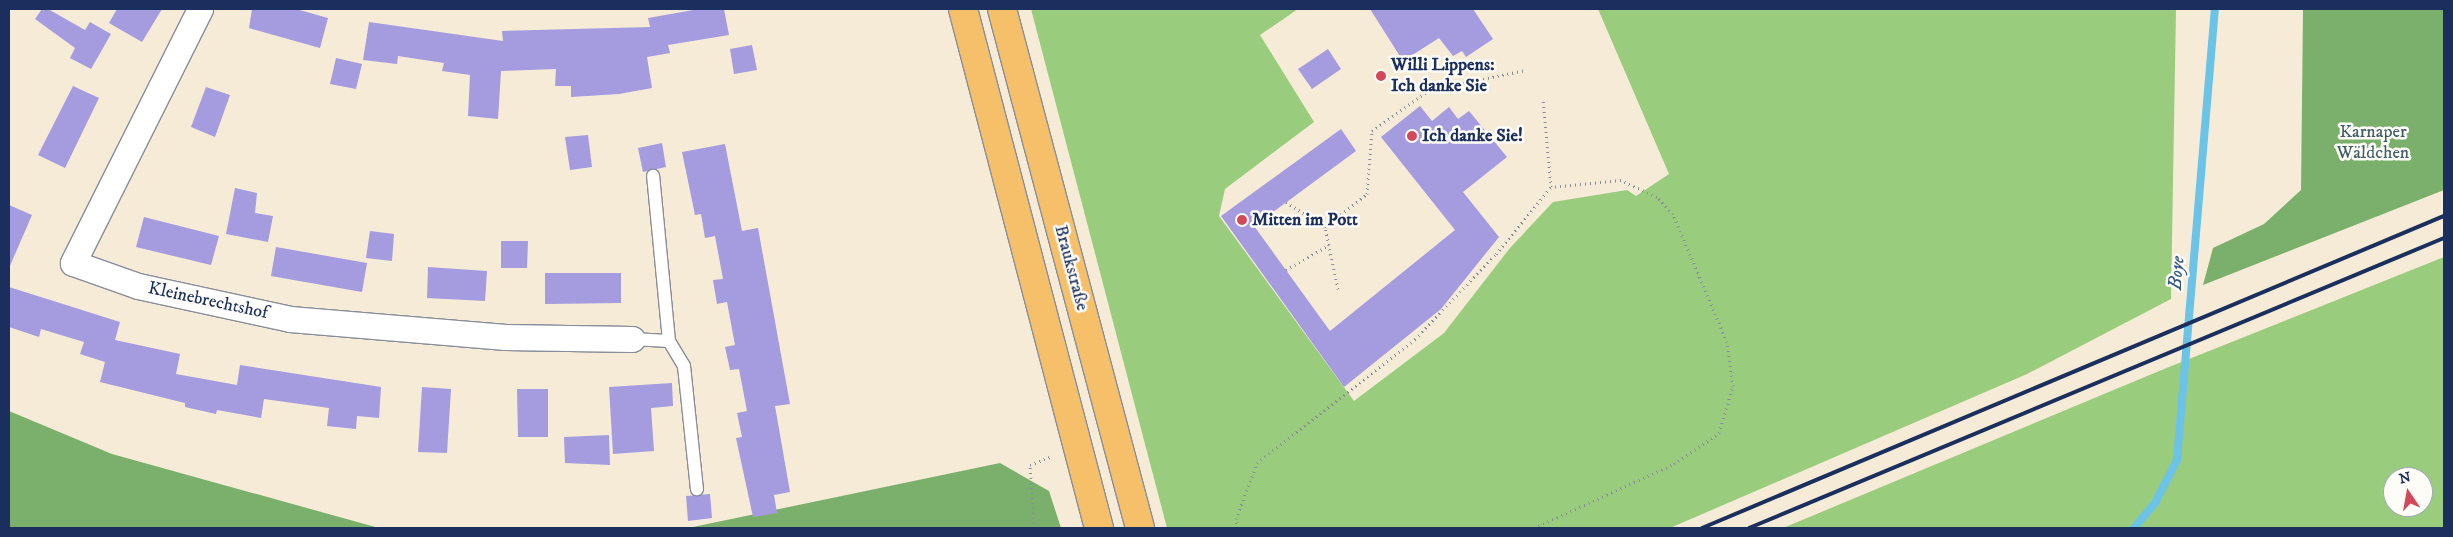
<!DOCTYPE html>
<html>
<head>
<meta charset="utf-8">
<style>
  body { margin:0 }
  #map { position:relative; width:2453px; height:537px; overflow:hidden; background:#f6ebd7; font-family:"IM FELL DW Pica",serif }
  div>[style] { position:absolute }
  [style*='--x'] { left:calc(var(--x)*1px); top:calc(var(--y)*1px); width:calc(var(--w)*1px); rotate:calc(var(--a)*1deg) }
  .green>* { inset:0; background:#99cc7d }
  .forest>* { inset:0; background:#7ab06c }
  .stream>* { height:8px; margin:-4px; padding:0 4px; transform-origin:4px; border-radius:4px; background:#6bc3e8 }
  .building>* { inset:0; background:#a59bdf }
  .path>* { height:3px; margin-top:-1.5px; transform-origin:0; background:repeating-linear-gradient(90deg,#888d9a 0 1px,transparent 0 5px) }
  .roads { filter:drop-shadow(1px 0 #888d9a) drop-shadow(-1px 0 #888d9a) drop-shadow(0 1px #888d9a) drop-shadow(0 -1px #888d9a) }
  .service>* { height:12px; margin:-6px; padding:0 6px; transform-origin:6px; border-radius:6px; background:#fff }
  .minor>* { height:25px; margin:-12.5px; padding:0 12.5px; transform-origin:12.5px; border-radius:12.5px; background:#fff }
  .primary>* { height:28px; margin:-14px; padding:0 14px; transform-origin:14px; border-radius:14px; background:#f6c06b }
  .rail>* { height:4px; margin:-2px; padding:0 2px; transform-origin:2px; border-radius:2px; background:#1b2f5e }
  .dots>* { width:14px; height:14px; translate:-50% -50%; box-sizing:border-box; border:2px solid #fdfcf7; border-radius:50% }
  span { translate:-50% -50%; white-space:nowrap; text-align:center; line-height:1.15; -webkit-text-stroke:5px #fdfcf7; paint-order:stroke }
  .poi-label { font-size:18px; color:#1b2f5e; font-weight:700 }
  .left { translate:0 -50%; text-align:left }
  .park-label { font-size:18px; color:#415e67 }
  .street-label { font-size:18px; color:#1b2f5e }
  .water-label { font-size:19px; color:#335b87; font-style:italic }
  .frame { position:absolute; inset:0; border:10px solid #1b2f5e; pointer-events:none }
  .north { position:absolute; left:2383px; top:467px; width:50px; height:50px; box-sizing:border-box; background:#fdfcf7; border:1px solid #a3aaba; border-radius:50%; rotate:348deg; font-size:14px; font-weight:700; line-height:20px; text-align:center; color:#1b2f5e }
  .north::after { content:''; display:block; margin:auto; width:18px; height:22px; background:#d1495b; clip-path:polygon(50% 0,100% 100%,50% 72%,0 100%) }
</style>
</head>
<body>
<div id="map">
  <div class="green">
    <i style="clip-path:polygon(1031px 9px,1298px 9px,1260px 35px,1314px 122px,1225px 189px,1219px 216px,1354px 401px,1444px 333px,1510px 248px,1553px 202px,1627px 190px,1636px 196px,1669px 174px,1598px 9px,2176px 9px,2171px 299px,2027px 374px,1670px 528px,1167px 528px)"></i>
    <i style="clip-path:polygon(evenodd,2444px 257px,2444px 528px,1783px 528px,2164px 369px,2444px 257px,2393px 477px,2423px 477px,2423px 507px,2393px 507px,2393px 477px)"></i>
  </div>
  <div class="forest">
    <i style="clip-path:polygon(2303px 9px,2444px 9px,2444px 190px,2203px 285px,2213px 248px,2264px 224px,2301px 190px)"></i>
    <i style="clip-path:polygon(9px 411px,112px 454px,379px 528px,9px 528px)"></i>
    <i style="clip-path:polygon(1000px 463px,1049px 491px,1061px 528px,688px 528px)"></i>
  </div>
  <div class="stream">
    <i style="--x:2134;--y:528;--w:33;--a:-50"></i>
    <i style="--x:2155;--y:503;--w:48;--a:-62.9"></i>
    <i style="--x:2177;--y:460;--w:453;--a:-85.2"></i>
  </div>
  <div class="building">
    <i style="clip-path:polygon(42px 9px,48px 9px,85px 30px,90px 22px,111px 34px,91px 69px,70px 58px,75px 48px,35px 19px)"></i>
    <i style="clip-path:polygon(117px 9px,162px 9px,142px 42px,109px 23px)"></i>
    <i style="clip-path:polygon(252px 9px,296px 9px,328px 18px,320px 48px,249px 28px)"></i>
    <i style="clip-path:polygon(699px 9px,724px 9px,729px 35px,668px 45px,670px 53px,647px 57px,652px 88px,619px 94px,571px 97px,571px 86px,555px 86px,556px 69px,501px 71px,498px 119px,468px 116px,470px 75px,442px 71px,444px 63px,398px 56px,397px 64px,363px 60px,369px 22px,503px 41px,502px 31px,650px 27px,648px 18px)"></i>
    <i style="clip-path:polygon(1370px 9px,1473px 9px,1493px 39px,1466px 57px,1462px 51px,1453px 56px,1439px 38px,1403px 61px)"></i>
    <i style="clip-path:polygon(752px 45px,757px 70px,734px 74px,730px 49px)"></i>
    <i style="clip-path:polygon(1328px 49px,1341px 69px,1312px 89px,1298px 69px)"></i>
    <i style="clip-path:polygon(336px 58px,362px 64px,356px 89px,330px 84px)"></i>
    <i style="clip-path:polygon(73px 86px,99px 98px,65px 168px,38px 155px)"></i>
    <i style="clip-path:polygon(206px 87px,230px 95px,215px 137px,191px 127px)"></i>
    <i style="clip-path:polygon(1420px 106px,1432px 121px,1449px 107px,1458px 119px,1469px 111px,1507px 157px,1463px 192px,1499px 237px,1441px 309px,1344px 387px,1221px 216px,1341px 129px,1356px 151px,1254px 226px,1330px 331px,1455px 230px,1381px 137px)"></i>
    <i style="clip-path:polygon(588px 135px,592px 167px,570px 170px,565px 137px)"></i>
    <i style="clip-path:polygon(662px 143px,666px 167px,643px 172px,638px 148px)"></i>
    <i style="clip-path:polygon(725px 144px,742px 231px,758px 228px,790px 404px,775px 406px,790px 492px,774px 495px,777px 513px,753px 517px,736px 438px,742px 437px,737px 413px,747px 411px,739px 369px,730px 370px,725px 347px,735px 345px,727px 302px,717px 304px,713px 280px,723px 279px,715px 236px,705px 238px,701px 214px,695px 215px,682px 152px)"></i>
    <i style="clip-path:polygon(235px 188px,257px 193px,255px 213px,273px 216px,268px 242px,226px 234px)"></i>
    <i style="clip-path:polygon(9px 205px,32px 215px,9px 268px)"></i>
    <i style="clip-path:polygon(144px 217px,219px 236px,211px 265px,136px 247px)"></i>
    <i style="clip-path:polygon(370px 231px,394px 234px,392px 261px,366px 258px)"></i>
    <i style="clip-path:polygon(501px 241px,528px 241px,527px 268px,501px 268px)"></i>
    <i style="clip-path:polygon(276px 247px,367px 263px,362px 292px,271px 276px)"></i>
    <i style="clip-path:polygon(428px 267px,487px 271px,485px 301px,427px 298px)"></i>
    <i style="clip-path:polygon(545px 273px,621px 273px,621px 303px,545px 304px)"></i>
    <i style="clip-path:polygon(9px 287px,120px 322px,115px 340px,180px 354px,176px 374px,237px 385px,240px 365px,381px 387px,379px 418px,357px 416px,356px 429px,327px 426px,329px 408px,264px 399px,261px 418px,217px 410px,216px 414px,185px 407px,185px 403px,100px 382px,105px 362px,80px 354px,84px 342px,41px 329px,39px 337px,9px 327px)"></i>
    <i style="clip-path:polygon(672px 383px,673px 406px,651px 408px,654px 451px,613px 454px,609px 387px)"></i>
    <i style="clip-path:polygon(422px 387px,451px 389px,447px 453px,418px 452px)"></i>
    <i style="clip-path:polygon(517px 389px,548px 389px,548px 437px,518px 437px)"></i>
    <i style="clip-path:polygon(609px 435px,610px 465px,565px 463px,564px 437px)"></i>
    <i style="clip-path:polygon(710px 494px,712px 518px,688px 521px,686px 496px)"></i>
  </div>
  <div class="path">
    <i style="--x:1286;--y:202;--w:46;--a:32.7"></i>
    <i style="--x:1286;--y:270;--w:50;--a:-30.2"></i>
    <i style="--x:1338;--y:289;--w:63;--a:-101.8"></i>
    <i style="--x:1325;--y:227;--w:53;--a:-38.2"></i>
    <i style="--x:1367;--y:194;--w:63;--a:-85.5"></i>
    <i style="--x:1372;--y:131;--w:70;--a:-35.7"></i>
    <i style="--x:1429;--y:90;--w:99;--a:-11.7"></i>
    <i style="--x:1034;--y:528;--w:63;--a:-93.6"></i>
    <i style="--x:1030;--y:465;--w:24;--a:-22"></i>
    <i style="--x:1237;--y:528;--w:9;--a:-96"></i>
    <i style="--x:1236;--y:519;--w:60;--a:-69.4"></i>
    <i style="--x:1257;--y:463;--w:201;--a:-38.1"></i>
    <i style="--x:1415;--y:339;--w:117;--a:-46.4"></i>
    <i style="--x:1496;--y:254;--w:87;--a:-50.6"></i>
    <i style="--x:1551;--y:187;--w:88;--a:-95.2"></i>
    <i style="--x:1534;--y:528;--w:154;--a:-24.6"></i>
    <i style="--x:1674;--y:464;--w:55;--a:-34.6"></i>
    <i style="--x:1719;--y:433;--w:49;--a:-73.4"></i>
    <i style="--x:1733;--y:386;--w:44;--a:-97.8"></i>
    <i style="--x:1727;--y:342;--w:139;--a:-112.9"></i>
    <i style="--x:1673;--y:214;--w:23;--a:-133"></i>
    <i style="--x:1657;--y:197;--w:40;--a:-155"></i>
    <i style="--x:1621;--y:180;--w:70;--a:174.3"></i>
  </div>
  <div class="roads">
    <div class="service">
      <i style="--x:632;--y:339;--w:37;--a:3"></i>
      <i style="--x:669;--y:341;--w:166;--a:-95.5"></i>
      <i style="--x:669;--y:341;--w:29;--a:59"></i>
      <i style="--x:684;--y:366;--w:124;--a:84"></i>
    </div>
    <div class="minor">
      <i style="--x:200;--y:9;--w:284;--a:116.6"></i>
      <i style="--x:73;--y:263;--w:69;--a:19.5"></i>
      <i style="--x:138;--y:286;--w:156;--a:12.2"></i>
      <i style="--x:290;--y:319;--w:216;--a:4.8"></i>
      <i style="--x:505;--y:337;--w:127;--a:0.9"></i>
    </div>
    <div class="primary">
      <i style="--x:963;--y:9;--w:537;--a:75.32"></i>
      <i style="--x:1002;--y:9;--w:537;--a:75.11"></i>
    </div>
  </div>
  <div class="rail">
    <i style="--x:1702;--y:528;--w:805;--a:-22.81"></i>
    <i style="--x:1749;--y:528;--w:753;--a:-22.65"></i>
  </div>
  <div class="dots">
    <i style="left:1381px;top:76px;background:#d1495b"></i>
    <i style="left:1412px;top:136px;background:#d1495b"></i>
    <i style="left:1242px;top:220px;background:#d1495b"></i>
  </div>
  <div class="poi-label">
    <span class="left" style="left:1391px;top:76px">Willi Lippens:<br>Ich danke Sie</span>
    <span class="left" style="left:1422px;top:136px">Ich danke Sie!</span>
    <span class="left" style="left:1252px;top:220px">Mitten im Pott</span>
  </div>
  <div class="park-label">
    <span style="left:2373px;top:143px">Karnaper<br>Wäldchen</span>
  </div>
  <div class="street-label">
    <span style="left:1071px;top:268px;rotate:75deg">Braukstraße</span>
    <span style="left:208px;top:301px;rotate:12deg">Kleinebrechtshof</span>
  </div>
  <div class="water-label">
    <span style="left:2177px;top:273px;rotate:-85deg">Boye</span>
  </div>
  <div class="frame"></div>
  <div class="north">N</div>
</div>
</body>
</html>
